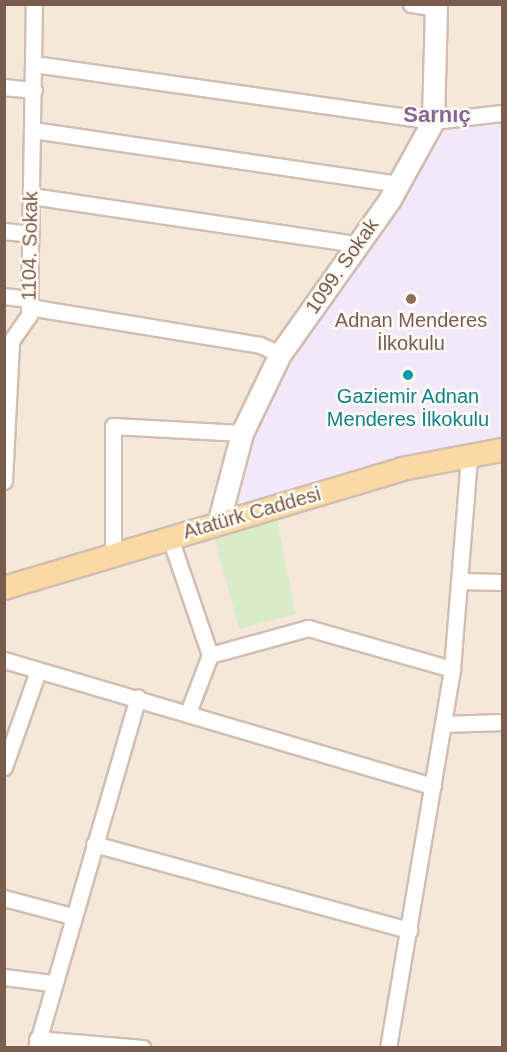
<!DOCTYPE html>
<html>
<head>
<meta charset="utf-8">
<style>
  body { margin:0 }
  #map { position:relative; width:507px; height:1052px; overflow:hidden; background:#fdf6ec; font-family:Helvetica,sans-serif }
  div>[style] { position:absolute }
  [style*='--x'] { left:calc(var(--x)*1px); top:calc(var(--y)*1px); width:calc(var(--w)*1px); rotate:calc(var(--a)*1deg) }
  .residential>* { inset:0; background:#f5e8da }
  .education>* { inset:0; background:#f3e8fa }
  .green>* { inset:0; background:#d8ecc9 }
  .roads { filter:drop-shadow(2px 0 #d1beb0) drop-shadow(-2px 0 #d1beb0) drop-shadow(0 2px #d1beb0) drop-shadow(0 -2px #d1beb0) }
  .street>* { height:15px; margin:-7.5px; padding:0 7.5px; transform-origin:7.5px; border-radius:7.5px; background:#fff }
  .secondary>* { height:21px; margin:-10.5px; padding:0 10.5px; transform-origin:10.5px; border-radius:10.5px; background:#fff }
  .primary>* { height:22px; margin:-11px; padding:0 11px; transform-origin:11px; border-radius:11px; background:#fbd9a5 }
  .dots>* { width:16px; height:16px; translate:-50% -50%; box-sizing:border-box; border:3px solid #fffaf3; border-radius:50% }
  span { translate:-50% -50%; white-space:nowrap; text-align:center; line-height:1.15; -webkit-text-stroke:5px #fffaf3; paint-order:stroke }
  .street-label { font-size:20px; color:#7a5c4d }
  .education-label { font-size:20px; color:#785e54 }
  .culture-label { font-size:20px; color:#0d838f }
  .quarter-label { font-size:22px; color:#846695; font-weight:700 }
  .frame { position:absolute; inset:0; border:6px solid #7a5c4d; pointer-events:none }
</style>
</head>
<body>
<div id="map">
  <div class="residential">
    <i style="clip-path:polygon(5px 5px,502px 5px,502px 1047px,5px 1047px)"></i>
  </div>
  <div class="education">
    <i style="clip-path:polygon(502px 113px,502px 456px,218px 524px,242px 433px,433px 121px)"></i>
  </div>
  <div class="green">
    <i style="clip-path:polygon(277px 520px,296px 614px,239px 629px,214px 537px)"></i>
  </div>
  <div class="roads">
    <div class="street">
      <i style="--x:411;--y:4;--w:25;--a:9"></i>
      <i style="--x:34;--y:64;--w:403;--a:8.1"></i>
      <i style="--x:433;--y:121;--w:69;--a:-6.6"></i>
      <i style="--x:4;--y:87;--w:30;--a:6"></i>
      <i style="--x:33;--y:130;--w:369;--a:8.4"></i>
      <i style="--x:31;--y:196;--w:331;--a:8.4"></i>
      <i style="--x:4;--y:231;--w:27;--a:6"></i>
      <i style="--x:4;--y:296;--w:25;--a:7"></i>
      <i style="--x:29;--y:307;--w:234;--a:9.3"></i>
      <i style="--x:260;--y:345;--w:22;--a:24"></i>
      <i style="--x:4;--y:481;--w:140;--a:-87.1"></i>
      <i style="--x:11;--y:341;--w:32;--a:-55"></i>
      <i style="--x:29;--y:315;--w:311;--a:-89.1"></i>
      <i style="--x:170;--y:538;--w:124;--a:71.1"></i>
      <i style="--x:210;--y:655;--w:62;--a:110.8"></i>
      <i style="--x:113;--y:555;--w:129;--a:-90"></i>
      <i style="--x:113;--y:426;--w:129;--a:3.1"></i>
      <i style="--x:459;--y:581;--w:43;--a:1.3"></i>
      <i style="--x:210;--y:655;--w:102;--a:-15.4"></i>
      <i style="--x:308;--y:628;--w:150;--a:15.9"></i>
      <i style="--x:4;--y:660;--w:447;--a:16.4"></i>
      <i style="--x:443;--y:724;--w:59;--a:-1.9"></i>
      <i style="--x:4;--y:767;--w:102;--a:-70.5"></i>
      <i style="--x:94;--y:844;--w:327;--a:15.3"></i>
      <i style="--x:4;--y:898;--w:70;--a:14.8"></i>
      <i style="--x:4;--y:977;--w:48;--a:7.1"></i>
      <i style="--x:37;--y:1039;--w:106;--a:4.9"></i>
      <i style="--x:36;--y:1048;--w:365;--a:-73.8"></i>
      <i style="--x:388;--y:1048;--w:384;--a:-80.4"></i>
      <i style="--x:452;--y:669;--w:214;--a:-85.4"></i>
    </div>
    <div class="secondary">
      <i style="--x:218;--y:524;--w:94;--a:-75.2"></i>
      <i style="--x:242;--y:433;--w:88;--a:-64.3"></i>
      <i style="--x:280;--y:354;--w:190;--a:-54.6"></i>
      <i style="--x:390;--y:199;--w:89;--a:-61.1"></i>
      <i style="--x:433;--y:121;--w:117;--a:-88.5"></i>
    </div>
    <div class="primary">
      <i style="--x:4;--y:588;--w:415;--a:-16.6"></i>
      <i style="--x:402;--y:469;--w:102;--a:-10.8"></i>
    </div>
  </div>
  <div class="dots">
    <i style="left:411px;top:299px;background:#8d6e63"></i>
    <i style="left:408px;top:375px;background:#0f9aa8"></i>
  </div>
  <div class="street-label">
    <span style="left:30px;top:246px;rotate:-89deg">1104. Sokak</span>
    <span style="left:342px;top:266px;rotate:-55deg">1099. Sokak</span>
    <span style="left:252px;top:513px;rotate:-16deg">Atatürk Caddesi</span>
  </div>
  <div class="education-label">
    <span style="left:411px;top:332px">Adnan Menderes<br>İlkokulu</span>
  </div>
  <div class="culture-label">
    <span style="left:408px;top:408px">Gaziemir Adnan<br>Menderes İlkokulu</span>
  </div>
  <div class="quarter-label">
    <span style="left:437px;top:115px">Sarnıç</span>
  </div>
  <div class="frame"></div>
</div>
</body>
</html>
